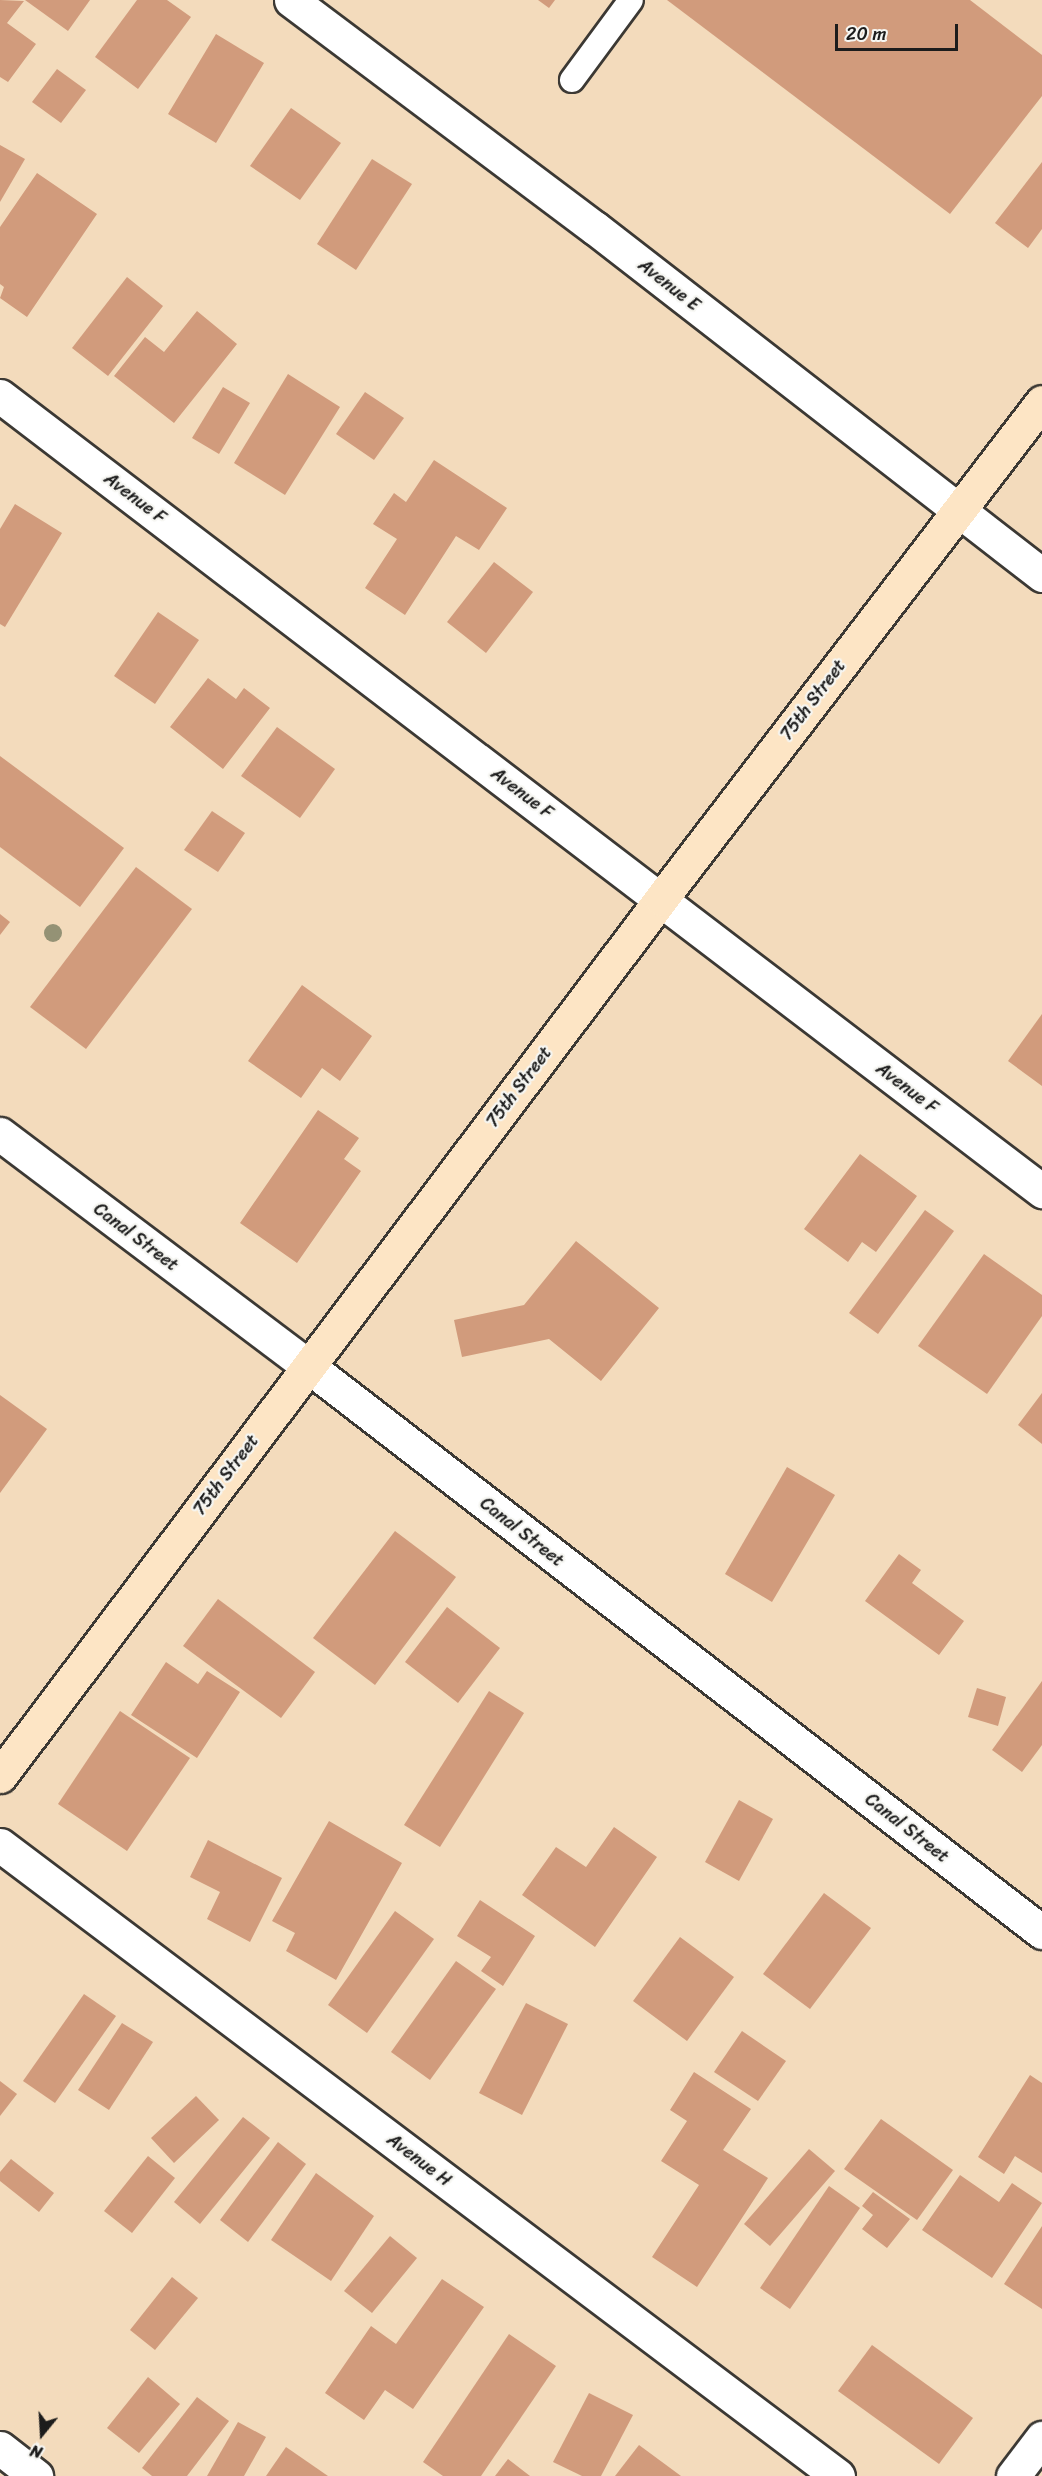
<!DOCTYPE html>
<html>
<head>
<meta charset="utf-8">
<style>
  body { margin:0 }
  #map { position:relative; width:1042px; height:2476px; overflow:hidden; background:#f3dbbc; font-family:Sriracha,sans-serif }
  div>[style] { position:absolute }
  [style*='--x'] { left:calc(var(--x)*1px); top:calc(var(--y)*1px); width:calc(var(--w)*1px); rotate:calc(var(--a)*1deg) }
  .building>* { inset:0; background:#d19b7c }
  .roads { filter:drop-shadow(2px 0 #3c3934) drop-shadow(-2px 0 #3c3934) drop-shadow(0 2px #3c3934) drop-shadow(0 -2px #3c3934) }
  .service>* { height:24px; margin:-12px; padding:0 12px; transform-origin:12px; border-radius:12px; background:#fff }
  .minor>* { height:33px; margin:-16.5px; padding:0 16.5px; transform-origin:16.5px; border-radius:16.5px; background:#fff }
  .tertiary>* { height:33px; margin:-16.5px; padding:0 16.5px; transform-origin:16.5px; border-radius:16.5px; background:#fff }
  .secondary>* { height:33px; margin:-16.5px; padding:0 16.5px; transform-origin:16.5px; border-radius:16.5px; background:#fde5c5 }
  .trees>* { width:18px; height:18px; margin:-9px; border-radius:50%; background:#949275 }
  span { translate:-50% -50%; white-space:nowrap; text-align:center; line-height:1.15; -webkit-text-stroke:4.5px #f6f6f2; paint-order:stroke }
  .street-label { font-size:18px; color:#1c1c1c }
  .north { position:absolute; left:12px; top:2404px; width:60px; height:60px; -webkit-text-stroke:4px #f6f6f2; paint-order:stroke; rotate:198deg; font-size:16px; font-weight:700; line-height:24px; text-align:center; color:#1c1c1c }
  .north::after { content:''; display:block; margin:auto; width:21px; height:27px; background:#1c1c1c; clip-path:polygon(50% 0,100% 100%,50% 72%,0 100%) }
  .scale { position:absolute; left:835px; top:24px; width:123px; height:27px; box-sizing:border-box; border:3px solid #1c1c1c; border-top:0; padding-left:8px; font-size:18px; line-height:21px; white-space:nowrap; color:#1c1c1c; -webkit-text-stroke:4px #f6f6f2; paint-order:stroke }
</style>
</head>
<body>
<div id="map">
  <div class="building">
    <i style="clip-path:polygon(0 0,24px 1px,7px 23px,36px 44px,8px 82px,0 77px)"></i>
    <i style="clip-path:polygon(25px 0,90px 0,68px 31px)"></i>
    <i style="clip-path:polygon(137px 0,167px 0,191px 17px,138px 89px,95px 57px)"></i>
    <i style="clip-path:polygon(538px 0,555px 0,549px 8px)"></i>
    <i style="clip-path:polygon(667px 0,970px 0,1042px 55px,1042px 96px,950px 214px)"></i>
    <i style="clip-path:polygon(216px 34px,264px 63px,216px 143px,168px 114px)"></i>
    <i style="clip-path:polygon(57px 69px,86px 90px,61px 123px,32px 102px)"></i>
    <i style="clip-path:polygon(291px 108px,341px 143px,300px 200px,250px 166px)"></i>
    <i style="clip-path:polygon(0 145px,25px 159px,0 202px)"></i>
    <i style="clip-path:polygon(372px 159px,412px 184px,356px 270px,317px 244px)"></i>
    <i style="clip-path:polygon(1042px 162px,1042px 229px,1028px 248px,995px 223px)"></i>
    <i style="clip-path:polygon(37px 173px,97px 214px,27px 317px,0 298px,4px 287px,0 284px,0 227px)"></i>
    <i style="clip-path:polygon(127px 277px,163px 306px,108px 376px,72px 348px)"></i>
    <i style="clip-path:polygon(197px 311px,237px 344px,174px 423px,114px 376px,145px 337px,164px 352px)"></i>
    <i style="clip-path:polygon(288px 374px,340px 407px,285px 495px,234px 463px)"></i>
    <i style="clip-path:polygon(223px 387px,250px 403px,219px 454px,192px 438px)"></i>
    <i style="clip-path:polygon(365px 392px,404px 418px,374px 460px,336px 434px)"></i>
    <i style="clip-path:polygon(434px 460px,507px 508px,479px 550px,456px 536px,405px 615px,365px 588px,397px 539px,373px 524px,394px 493px,406px 502px)"></i>
    <i style="clip-path:polygon(15px 504px,62px 533px,5px 627px,0 624px,0 529px)"></i>
    <i style="clip-path:polygon(494px 562px,533px 592px,486px 653px,447px 622px)"></i>
    <i style="clip-path:polygon(158px 612px,199px 640px,155px 704px,114px 676px)"></i>
    <i style="clip-path:polygon(208px 678px,236px 699px,244px 688px,270px 708px,223px 769px,170px 727px)"></i>
    <i style="clip-path:polygon(277px 727px,335px 769px,300px 818px,241px 776px)"></i>
    <i style="clip-path:polygon(0 756px,124px 848px,80px 907px,0 847px)"></i>
    <i style="clip-path:polygon(212px 811px,245px 833px,218px 872px,184px 850px)"></i>
    <i style="clip-path:polygon(136px 867px,192px 909px,86px 1049px,30px 1007px)"></i>
    <i style="clip-path:polygon(0 914px,10px 922px,0 935px)"></i>
    <i style="clip-path:polygon(302px 985px,372px 1036px,340px 1081px,322px 1068px,301px 1098px,248px 1061px)"></i>
    <i style="clip-path:polygon(1042px 1014px,1042px 1086px,1008px 1061px)"></i>
    <i style="clip-path:polygon(318px 1110px,359px 1138px,344px 1159px,361px 1171px,297px 1263px,240px 1223px)"></i>
    <i style="clip-path:polygon(860px 1154px,917px 1196px,876px 1252px,862px 1242px,848px 1262px,804px 1229px)"></i>
    <i style="clip-path:polygon(925px 1210px,954px 1231px,878px 1334px,849px 1313px)"></i>
    <i style="clip-path:polygon(576px 1241px,659px 1308px,601px 1381px,549px 1339px,462px 1357px,454px 1320px,524px 1305px)"></i>
    <i style="clip-path:polygon(984px 1254px,1042px 1295px,1042px 1316px,987px 1394px,918px 1346px)"></i>
    <i style="clip-path:polygon(1042px 1393px,1042px 1444px,1018px 1425px)"></i>
    <i style="clip-path:polygon(0 1395px,47px 1429px,0 1493px)"></i>
    <i style="clip-path:polygon(787px 1467px,835px 1495px,772px 1602px,725px 1574px)"></i>
    <i style="clip-path:polygon(395px 1531px,456px 1577px,375px 1685px,313px 1638px)"></i>
    <i style="clip-path:polygon(899px 1554px,921px 1570px,912px 1583px,964px 1621px,939px 1655px,865px 1601px)"></i>
    <i style="clip-path:polygon(218px 1599px,315px 1672px,281px 1718px,183px 1646px)"></i>
    <i style="clip-path:polygon(447px 1607px,500px 1648px,458px 1703px,405px 1662px)"></i>
    <i style="clip-path:polygon(166px 1662px,198px 1684px,207px 1671px,240px 1692px,197px 1758px,131px 1715px)"></i>
    <i style="clip-path:polygon(1042px 1681px,1042px 1745px,1022px 1772px,992px 1750px)"></i>
    <i style="clip-path:polygon(977px 1688px,1006px 1697px,998px 1726px,968px 1717px)"></i>
    <i style="clip-path:polygon(489px 1691px,524px 1713px,440px 1847px,404px 1825px)"></i>
    <i style="clip-path:polygon(120px 1711px,190px 1758px,127px 1851px,58px 1804px)"></i>
    <i style="clip-path:polygon(739px 1800px,773px 1819px,739px 1881px,705px 1862px)"></i>
    <i style="clip-path:polygon(329px 1821px,402px 1863px,336px 1980px,286px 1951px,295px 1933px,272px 1921px)"></i>
    <i style="clip-path:polygon(614px 1827px,657px 1857px,595px 1947px,522px 1895px,556px 1847px,586px 1867px)"></i>
    <i style="clip-path:polygon(208px 1840px,282px 1878px,250px 1942px,207px 1919px,220px 1892px,190px 1877px)"></i>
    <i style="clip-path:polygon(824px 1893px,871px 1928px,810px 2009px,763px 1974px)"></i>
    <i style="clip-path:polygon(480px 1900px,535px 1936px,503px 1986px,481px 1971px,491px 1957px,457px 1936px)"></i>
    <i style="clip-path:polygon(395px 1911px,434px 1939px,367px 2033px,328px 2005px)"></i>
    <i style="clip-path:polygon(680px 1937px,734px 1977px,687px 2041px,633px 2001px)"></i>
    <i style="clip-path:polygon(456px 1961px,496px 1989px,430px 2080px,391px 2052px)"></i>
    <i style="clip-path:polygon(84px 1994px,116px 2016px,55px 2103px,23px 2081px)"></i>
    <i style="clip-path:polygon(526px 2003px,568px 2024px,522px 2115px,479px 2093px)"></i>
    <i style="clip-path:polygon(122px 2023px,153px 2042px,109px 2110px,78px 2090px)"></i>
    <i style="clip-path:polygon(742px 2031px,786px 2061px,758px 2101px,714px 2072px)"></i>
    <i style="clip-path:polygon(694px 2072px,751px 2109px,723px 2150px,768px 2178px,697px 2287px,652px 2257px,699px 2185px,661px 2161px,687px 2121px,670px 2110px)"></i>
    <i style="clip-path:polygon(1030px 2075px,1042px 2083px,1042px 2173px,1015px 2156px,1004px 2174px,978px 2157px)"></i>
    <i style="clip-path:polygon(0 2081px,17px 2094px,0 2116px)"></i>
    <i style="clip-path:polygon(196px 2096px,219px 2120px,174px 2163px,151px 2138px)"></i>
    <i style="clip-path:polygon(243px 2117px,270px 2138px,200px 2224px,174px 2202px)"></i>
    <i style="clip-path:polygon(881px 2119px,953px 2170px,917px 2220px,844px 2169px)"></i>
    <i style="clip-path:polygon(278px 2142px,306px 2164px,248px 2242px,220px 2220px)"></i>
    <i style="clip-path:polygon(809px 2149px,835px 2171px,770px 2246px,744px 2224px)"></i>
    <i style="clip-path:polygon(148px 2156px,175px 2178px,132px 2233px,104px 2211px)"></i>
    <i style="clip-path:polygon(11px 2159px,54px 2193px,39px 2212px,0 2181px,0 2172px)"></i>
    <i style="clip-path:polygon(316px 2173px,374px 2216px,331px 2281px,271px 2240px)"></i>
    <i style="clip-path:polygon(960px 2175px,999px 2202px,1012px 2183px,1042px 2203px,992px 2278px,922px 2230px)"></i>
    <i style="clip-path:polygon(829px 2186px,860px 2208px,790px 2309px,760px 2288px)"></i>
    <i style="clip-path:polygon(873px 2192px,910px 2219px,887px 2248px,862px 2229px,873px 2215px,862px 2206px)"></i>
    <i style="clip-path:polygon(1042px 2226px,1042px 2309px,1004px 2284px)"></i>
    <i style="clip-path:polygon(390px 2236px,417px 2258px,372px 2313px,344px 2291px)"></i>
    <i style="clip-path:polygon(172px 2277px,198px 2298px,155px 2350px,130px 2330px)"></i>
    <i style="clip-path:polygon(442px 2279px,484px 2307px,413px 2409px,385px 2390px,364px 2420px,325px 2393px,371px 2326px,396px 2344px)"></i>
    <i style="clip-path:polygon(509px 2334px,556px 2366px,481px 2476px,443px 2476px,423px 2462px)"></i>
    <i style="clip-path:polygon(872px 2345px,973px 2418px,939px 2464px,838px 2391px)"></i>
    <i style="clip-path:polygon(148px 2377px,180px 2404px,139px 2453px,107px 2428px)"></i>
    <i style="clip-path:polygon(589px 2393px,633px 2415px,601px 2476px,582px 2476px,553px 2462px)"></i>
    <i style="clip-path:polygon(197px 2397px,229px 2421px,187px 2476px,152px 2476px,142px 2468px)"></i>
    <i style="clip-path:polygon(238px 2422px,266px 2437px,244px 2476px,207px 2476px)"></i>
    <i style="clip-path:polygon(639px 2445px,681px 2476px,615px 2476px)"></i>
    <i style="clip-path:polygon(286px 2447px,328px 2476px,266px 2476px)"></i>
    <i style="clip-path:polygon(508px 2459px,530px 2476px,495px 2476px)"></i>
  </div>
  <div class="roads">
    <div class="service">
      <i style="--x:572;--y:80;--w:99;--a:-53.6"></i>
    </div>
    <div class="minor">
      <i style="--x:291;--y:0;--w:380;--a:36.9"></i>
      <i style="--x:595;--y:228;--w:566;--a:37.82"></i>
      <i style="--x:0;--y:396;--w:1311;--a:37.34"></i>
      <i style="--x:0;--y:1845;--w:1049;--a:36.98"></i>
      <i style="--x:0;--y:2448;--w:46;--a:37.9"></i>
      <i style="--x:1013;--y:2476;--w:48;--a:-52.7"></i>
    </div>
    <div class="tertiary">
      <i style="--x:0;--y:1134;--w:386;--a:37"></i>
      <i style="--x:308;--y:1366;--w:927;--a:37.64"></i>
    </div>
    <div class="secondary">
      <i style="--x:0;--y:1776;--w:1098;--a:-52.99"></i>
      <i style="--x:661;--y:899;--w:626;--a:-52.53"></i>
    </div>
  </div>
  <div class="trees">
    <i style="left:53px;top:933px"></i>
  </div>
  <div class="street-label">
    <span style="left:669px;top:285px;rotate:38deg">Avenue E</span>
    <span style="left:135px;top:498px;rotate:37deg">Avenue F</span>
    <span style="left:813px;top:700px;rotate:-53deg">75th Street</span>
    <span style="left:522px;top:793px;rotate:37deg">Avenue F</span>
    <span style="left:519px;top:1087px;rotate:-53deg">75th Street</span>
    <span style="left:907px;top:1088px;rotate:37deg">Avenue F</span>
    <span style="left:136px;top:1237px;rotate:37deg">Canal Street</span>
    <span style="left:226px;top:1475px;rotate:-53deg">75th Street</span>
    <span style="left:522px;top:1532px;rotate:38deg">Canal Street</span>
    <span style="left:907px;top:1828px;rotate:38deg">Canal Street</span>
    <span style="left:419px;top:2160px;rotate:37deg">Avenue H</span>
  </div>
  <div class="north">N</div>
  <div class="scale">20 m</div>
</div>
</body>
</html>
